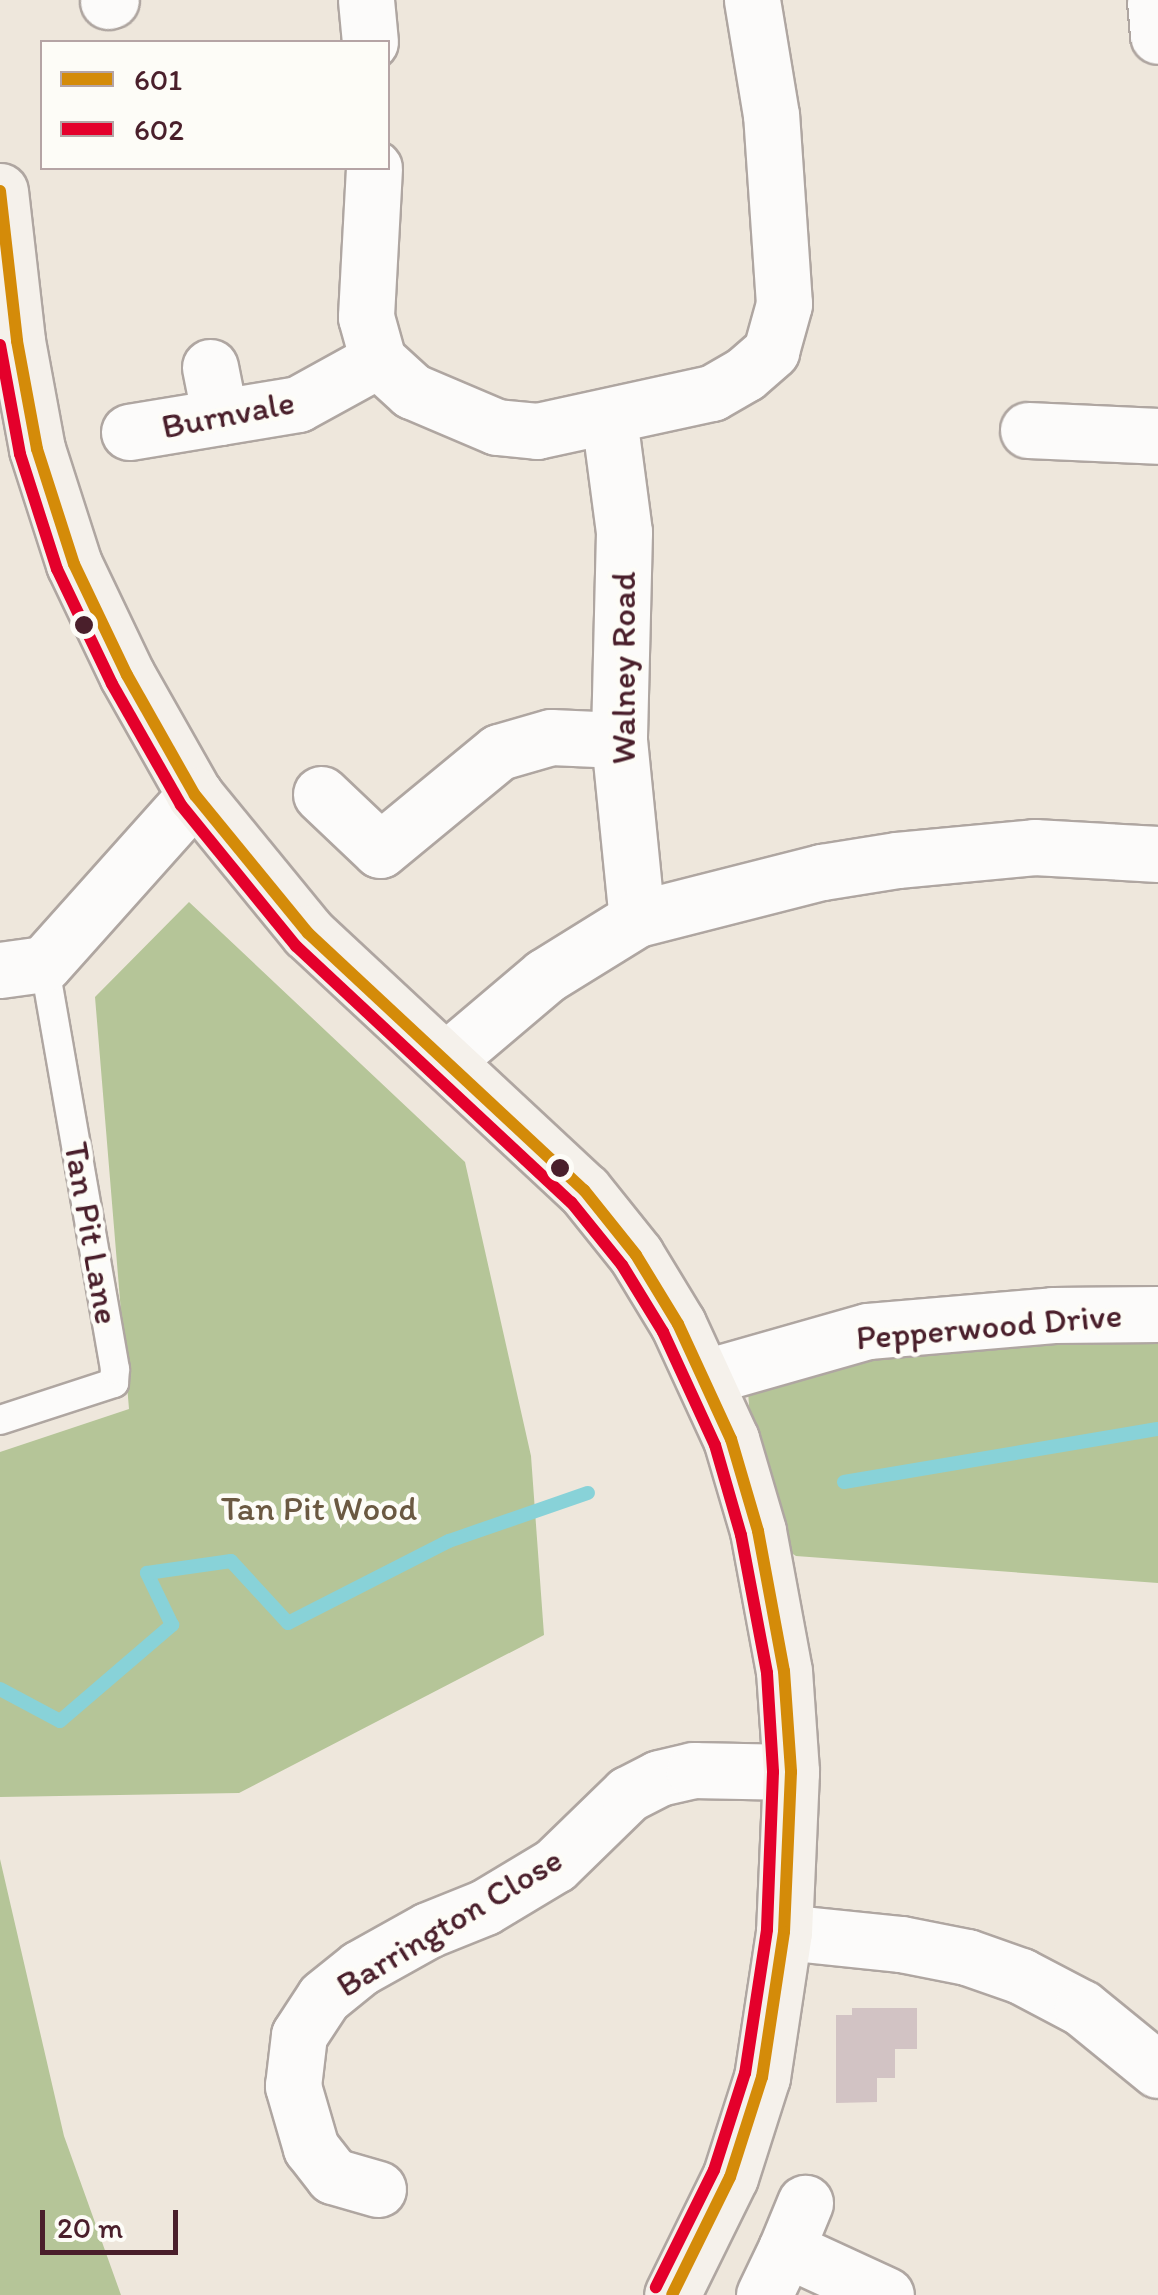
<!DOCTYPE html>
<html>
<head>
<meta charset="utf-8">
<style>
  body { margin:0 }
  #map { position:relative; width:1158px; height:2295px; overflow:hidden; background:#eee7dc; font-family:Itim,sans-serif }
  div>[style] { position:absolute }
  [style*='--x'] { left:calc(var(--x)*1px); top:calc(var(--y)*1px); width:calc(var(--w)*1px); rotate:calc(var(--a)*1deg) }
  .forest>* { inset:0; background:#b5c598 }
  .stream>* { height:14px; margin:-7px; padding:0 7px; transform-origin:7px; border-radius:7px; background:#88d2d8 }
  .building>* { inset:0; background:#d2c3c4 }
  .roads { filter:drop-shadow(2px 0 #afa6a1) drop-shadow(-2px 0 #afa6a1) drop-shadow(0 2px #afa6a1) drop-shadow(0 -2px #afa6a1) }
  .lane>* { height:28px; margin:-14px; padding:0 14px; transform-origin:14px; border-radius:14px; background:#fcfbfa }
  .street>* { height:55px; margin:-27.5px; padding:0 27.5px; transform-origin:27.5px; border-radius:27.5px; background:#fcfbfa }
  .secondary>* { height:55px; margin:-27.5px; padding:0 27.5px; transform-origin:27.5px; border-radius:27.5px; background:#f5f1eb }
  .bus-1>* { height:12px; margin:-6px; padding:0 6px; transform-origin:6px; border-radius:6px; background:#d48b09 }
  .bus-2>* { height:12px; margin:-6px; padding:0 6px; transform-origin:6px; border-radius:6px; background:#e4002b }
  .dots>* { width:28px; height:28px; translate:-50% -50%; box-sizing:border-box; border:5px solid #fdfcf7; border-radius:50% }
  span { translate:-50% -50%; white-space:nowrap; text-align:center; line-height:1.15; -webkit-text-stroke:9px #fdfcf7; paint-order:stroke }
  .street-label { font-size:35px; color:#4a1f2b }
  .park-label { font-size:35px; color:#6b5942 }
  .legend { position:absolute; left:40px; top:40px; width:350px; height:130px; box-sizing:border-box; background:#fdfcf7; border:2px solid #b5a4a5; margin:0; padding:12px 18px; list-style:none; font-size:30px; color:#4a1f2b }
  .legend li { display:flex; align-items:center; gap:20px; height:50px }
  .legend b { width:50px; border:2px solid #b5a4a5 }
  .scale { position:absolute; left:40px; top:2210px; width:138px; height:45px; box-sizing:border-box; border:5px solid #4a1f2b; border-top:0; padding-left:12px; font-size:30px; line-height:35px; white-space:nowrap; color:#4a1f2b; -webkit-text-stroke:8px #fdfcf7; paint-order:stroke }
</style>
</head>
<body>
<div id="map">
  <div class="forest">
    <i style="clip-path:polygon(189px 902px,465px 1162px,531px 1456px,544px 1635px,239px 1793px,0 1797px,0 1452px,129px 1409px,95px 997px)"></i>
    <i style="clip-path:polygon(1158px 1340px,1158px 1583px,796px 1556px,758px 1531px,748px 1391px,873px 1356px,1047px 1342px)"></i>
    <i style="clip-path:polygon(0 1859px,64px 2136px,121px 2295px,0 2295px)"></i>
  </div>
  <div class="stream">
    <i style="--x:844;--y:1482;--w:318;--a:-9.6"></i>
    <i style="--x:0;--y:1689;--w:68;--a:28.1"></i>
    <i style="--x:60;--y:1721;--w:148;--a:-40.6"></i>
    <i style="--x:172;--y:1625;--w:58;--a:-115.7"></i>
    <i style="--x:147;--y:1573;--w:85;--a:-8.1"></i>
    <i style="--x:231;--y:1561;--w:84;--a:47.4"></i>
    <i style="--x:288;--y:1623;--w:181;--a:-27"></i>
    <i style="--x:449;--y:1541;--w:147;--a:-19.1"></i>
  </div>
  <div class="building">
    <i style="clip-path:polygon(852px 2008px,917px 2008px,917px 2049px,895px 2049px,895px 2078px,877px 2078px,877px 2102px,836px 2103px,836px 2015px,852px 2015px)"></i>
  </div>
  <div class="roads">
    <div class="lane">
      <i style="--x:0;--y:1420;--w:120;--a:-18"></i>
      <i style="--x:114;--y:1383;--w:14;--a:-86"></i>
      <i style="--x:115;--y:1369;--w:411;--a:-99.9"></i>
    </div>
    <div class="street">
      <i style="--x:366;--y:0;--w:42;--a:84.6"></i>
      <i style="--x:1155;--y:0;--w:36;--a:85"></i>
      <i style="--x:108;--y:1;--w:3;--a:-18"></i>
      <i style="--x:374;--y:168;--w:149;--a:93.1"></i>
      <i style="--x:366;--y:317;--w:45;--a:74.4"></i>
      <i style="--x:378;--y:360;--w:46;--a:42.4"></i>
      <i style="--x:412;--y:391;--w:92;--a:23"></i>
      <i style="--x:497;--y:427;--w:40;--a:5.7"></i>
      <i style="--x:537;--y:431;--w:179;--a:-12.3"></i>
      <i style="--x:712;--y:393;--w:38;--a:-30"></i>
      <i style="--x:745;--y:374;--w:35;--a:-41"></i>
      <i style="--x:771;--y:351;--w:49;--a:-74.5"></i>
      <i style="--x:784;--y:304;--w:189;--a:-93.9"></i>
      <i style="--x:771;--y:115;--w:117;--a:-99.4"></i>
      <i style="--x:210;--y:367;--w:51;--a:78.7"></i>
      <i style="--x:609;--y:418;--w:115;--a:82.5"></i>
      <i style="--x:624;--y:532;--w:208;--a:91.4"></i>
      <i style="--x:619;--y:740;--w:180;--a:84.3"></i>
      <i style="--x:1028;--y:430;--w:130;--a:2.6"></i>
      <i style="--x:129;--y:432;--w:171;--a:-9.4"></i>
      <i style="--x:298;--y:404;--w:91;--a:-28.8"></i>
      <i style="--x:321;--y:794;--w:81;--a:43.5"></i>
      <i style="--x:380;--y:850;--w:154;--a:-39.5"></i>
      <i style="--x:499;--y:752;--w:54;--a:-16.1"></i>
      <i style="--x:551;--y:737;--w:68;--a:2.5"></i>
      <i style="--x:0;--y:970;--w:44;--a:-7.8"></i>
      <i style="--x:44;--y:964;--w:227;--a:-48.2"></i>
      <i style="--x:446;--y:1060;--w:130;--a:-40.3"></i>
      <i style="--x:545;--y:976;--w:108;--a:-31.8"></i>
      <i style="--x:637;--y:919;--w:191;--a:-14.3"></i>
      <i style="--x:822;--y:872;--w:76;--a:-9.1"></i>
      <i style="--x:897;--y:860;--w:138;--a:-5.4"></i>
      <i style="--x:1034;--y:847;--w:124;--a:3.2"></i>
      <i style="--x:706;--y:1377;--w:168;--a:-15.9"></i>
      <i style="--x:868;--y:1331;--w:186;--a:-4.9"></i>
      <i style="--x:1053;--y:1315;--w:105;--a:-0.5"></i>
      <i style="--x:784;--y:1932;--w:118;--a:5.9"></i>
      <i style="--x:901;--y:1944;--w:67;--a:11.1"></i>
      <i style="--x:967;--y:1957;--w:57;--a:19.4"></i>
      <i style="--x:1021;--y:1976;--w:69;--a:27.7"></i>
      <i style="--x:1082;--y:2008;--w:98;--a:39.2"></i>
      <i style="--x:378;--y:2189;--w:47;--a:-163.9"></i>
      <i style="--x:333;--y:2176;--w:36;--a:-128"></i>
      <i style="--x:311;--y:2148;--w:65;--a:-106.2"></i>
      <i style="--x:293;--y:2086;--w:51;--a:-83.3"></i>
      <i style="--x:299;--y:2035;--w:45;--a:-56.7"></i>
      <i style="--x:324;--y:1997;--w:46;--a:-38.9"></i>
      <i style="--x:360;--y:1968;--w:78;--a:-29.2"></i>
      <i style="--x:428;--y:1930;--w:61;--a:-22"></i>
      <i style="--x:485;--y:1907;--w:82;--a:-31"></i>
      <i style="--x:555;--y:1865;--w:102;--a:-44.2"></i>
      <i style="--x:628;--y:1794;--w:35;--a:-27"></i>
      <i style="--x:659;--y:1778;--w:36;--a:-13"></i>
      <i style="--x:694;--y:1770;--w:97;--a:1.2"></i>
      <i style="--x:786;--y:2249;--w:50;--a:-67.6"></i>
      <i style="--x:764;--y:2295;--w:51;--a:-64.4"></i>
      <i style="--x:786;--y:2249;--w:110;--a:24.7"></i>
    </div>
    <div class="secondary">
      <i style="--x:0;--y:191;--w:151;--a:83.5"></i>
      <i style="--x:17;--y:341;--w:110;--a:79.5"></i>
      <i style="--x:37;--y:449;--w:121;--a:72.2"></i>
      <i style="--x:74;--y:564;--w:123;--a:64.5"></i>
      <i style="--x:127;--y:675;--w:138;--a:60.5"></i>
      <i style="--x:195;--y:795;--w:178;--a:50.7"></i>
      <i style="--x:308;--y:933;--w:377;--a:43"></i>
      <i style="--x:584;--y:1190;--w:83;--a:51.3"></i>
      <i style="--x:636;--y:1255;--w:81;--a:58.7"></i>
      <i style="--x:678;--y:1324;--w:127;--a:65.3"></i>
      <i style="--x:731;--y:1439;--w:96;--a:73.6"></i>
      <i style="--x:758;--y:1531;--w:142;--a:79.5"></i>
      <i style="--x:784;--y:1671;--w:101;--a:86"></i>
      <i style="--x:791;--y:1772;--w:160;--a:92.5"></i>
      <i style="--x:784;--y:1932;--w:147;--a:98.6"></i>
      <i style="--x:762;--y:2077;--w:105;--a:107.7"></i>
      <i style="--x:730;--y:2177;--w:131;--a:116.2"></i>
    </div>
  </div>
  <div class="bus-1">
    <i style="--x:0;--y:191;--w:151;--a:83.5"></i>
    <i style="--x:17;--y:341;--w:110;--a:79.5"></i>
    <i style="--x:37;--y:449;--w:121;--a:72.2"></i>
    <i style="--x:74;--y:564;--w:123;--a:64.5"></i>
    <i style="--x:127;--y:675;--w:138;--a:60.5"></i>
    <i style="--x:195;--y:795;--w:178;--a:50.7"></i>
    <i style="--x:308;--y:933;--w:377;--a:43"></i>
    <i style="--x:584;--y:1190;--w:83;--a:51.3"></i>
    <i style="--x:636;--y:1255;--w:81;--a:58.7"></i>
    <i style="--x:678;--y:1324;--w:127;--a:65.3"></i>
    <i style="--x:731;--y:1439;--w:96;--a:73.6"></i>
    <i style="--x:758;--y:1531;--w:142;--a:79.5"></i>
    <i style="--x:784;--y:1671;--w:101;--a:86"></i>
    <i style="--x:791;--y:1772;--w:160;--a:92.5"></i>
    <i style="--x:784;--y:1932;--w:147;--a:98.6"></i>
    <i style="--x:762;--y:2077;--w:105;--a:107.7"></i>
    <i style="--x:730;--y:2177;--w:131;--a:116.2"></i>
  </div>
  <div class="bus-2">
    <i style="--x:0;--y:345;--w:111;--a:79.6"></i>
    <i style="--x:20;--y:454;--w:121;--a:72.2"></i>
    <i style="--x:57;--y:569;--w:127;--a:64.4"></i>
    <i style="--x:112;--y:684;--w:139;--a:60.3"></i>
    <i style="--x:181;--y:805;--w:182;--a:50.8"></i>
    <i style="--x:296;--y:946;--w:376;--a:43"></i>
    <i style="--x:571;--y:1202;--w:81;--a:51"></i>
    <i style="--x:622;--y:1265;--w:79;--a:58.5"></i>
    <i style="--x:663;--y:1332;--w:124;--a:65.3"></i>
    <i style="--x:715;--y:1445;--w:94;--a:73.9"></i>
    <i style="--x:741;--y:1535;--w:140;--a:79.3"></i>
    <i style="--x:767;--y:1673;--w:99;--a:86.5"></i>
    <i style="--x:773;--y:1772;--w:158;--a:92.2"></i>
    <i style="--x:767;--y:1930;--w:145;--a:98.7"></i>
    <i style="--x:745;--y:2073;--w:102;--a:107.7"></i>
    <i style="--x:714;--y:2170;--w:131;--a:116.4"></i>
  </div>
  <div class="dots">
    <i style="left:84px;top:625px;background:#4a1f2b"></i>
    <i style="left:560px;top:1168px;background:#4a1f2b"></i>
  </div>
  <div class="street-label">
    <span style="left:228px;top:414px;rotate:-11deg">Burnvale</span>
    <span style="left:623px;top:668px;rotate:-90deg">Walney Road</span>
    <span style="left:92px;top:1233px;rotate:80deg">Tan Pit Lane</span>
    <span style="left:989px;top:1326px;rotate:-5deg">Pepperwood Drive</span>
    <span style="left:449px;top:1922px;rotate:-31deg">Barrington Close</span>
  </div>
  <div class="park-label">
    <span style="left:319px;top:1508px">Tan Pit Wood</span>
  </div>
  <ul class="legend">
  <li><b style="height:12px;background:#d48b09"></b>601</li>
  <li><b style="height:12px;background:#e4002b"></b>602</li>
  </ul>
  <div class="scale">20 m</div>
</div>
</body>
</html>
